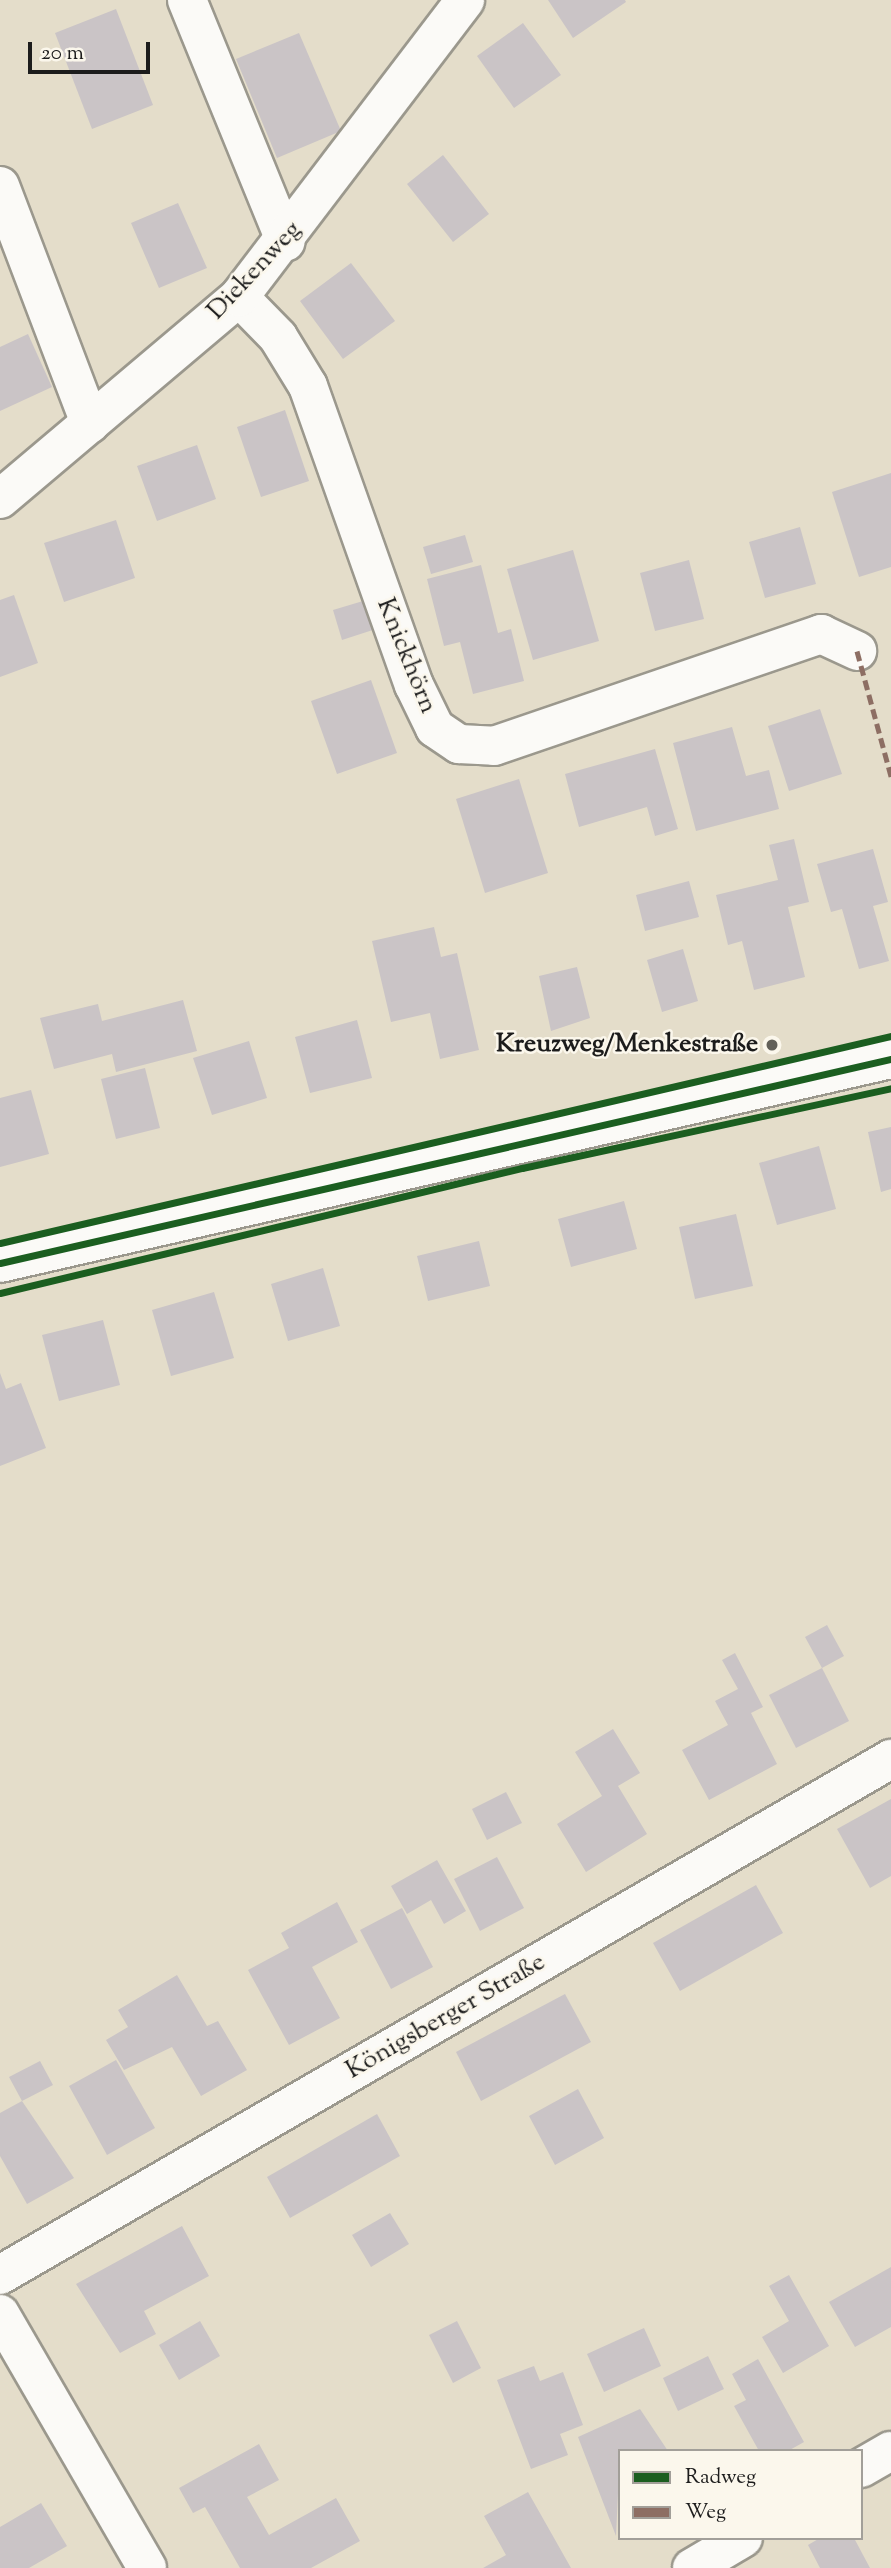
<!DOCTYPE html>
<html>
<head>
<meta charset="utf-8">
<style>
  body { margin:0 }
  #map { position:relative; width:891px; height:2568px; overflow:hidden; background:#e4ddca; font-family:"Sorts Mill Goudy",serif }
  div>[style] { position:absolute }
  [style*='--x'] { left:calc(var(--x)*1px); top:calc(var(--y)*1px); width:calc(var(--w)*1px); rotate:calc(var(--a)*1deg) }
  .building>* { inset:0; background:#cac4c6 }
  .roads { filter:drop-shadow(2px 0 #9b988d) drop-shadow(-2px 0 #9b988d) drop-shadow(0 2px #9b988d) drop-shadow(0 -2px #9b988d) }
  .minor>* { height:38px; margin:-19px; padding:0 19px; transform-origin:19px; border-radius:19px; background:#fbfaf7 }
  .quiet>* { height:5px; margin-top:-2.5px; transform-origin:0; background:repeating-linear-gradient(90deg,#8d6e63 0 10px,transparent 0 15px) }
  .cycleway>* { height:7px; margin:-3.5px; padding:0 3.5px; transform-origin:3.5px; border-radius:3.5px; background:#1b5e20 }
  .dots>* { width:19px; height:19px; translate:-50% -50%; box-sizing:border-box; border:4px solid #fbf7ec; border-radius:50% }
  span { translate:-50% -50%; white-space:nowrap; text-align:center; line-height:1.15; -webkit-text-stroke:5px #fbf7ec; paint-order:stroke }
  .street-label { font-size:26px; color:#1c1c1c }
  .poi-label { font-size:26px; color:#1c1c1c; font-weight:700 }
  .right { translate:-100% -50%; text-align:right }
  .legend { position:absolute; left:618px; top:2449px; width:245px; height:91px; box-sizing:border-box; background:#fbf7ec; border:2px solid #a29f99; margin:0; padding:9px 12px; list-style:none; font-size:21px; color:#1c1c1c }
  .legend li { display:flex; align-items:center; gap:14px; height:35px }
  .legend b { width:35px; border:2px solid #a29f99 }
  .scale { position:absolute; left:28px; top:42px; width:122px; height:32px; box-sizing:border-box; border:4px solid #1c1c1c; border-top:0; padding-left:9px; font-size:21px; line-height:24px; white-space:nowrap; color:#1c1c1c; -webkit-text-stroke:5px #fbf7ec; paint-order:stroke }
</style>
</head>
<body>
<div id="map">
  <div class="building">
    <i style="clip-path:polygon(548px 0,625px 0,626px 2px,573px 38px)"></i>
    <i style="clip-path:polygon(116px 9px,153px 105px,92px 129px,55px 33px)"></i>
    <i style="clip-path:polygon(523px 23px,561px 75px,514px 108px,477px 56px)"></i>
    <i style="clip-path:polygon(299px 33px,341px 131px,277px 158px,236px 59px)"></i>
    <i style="clip-path:polygon(443px 155px,489px 214px,453px 242px,407px 184px)"></i>
    <i style="clip-path:polygon(178px 203px,207px 268px,159px 288px,131px 223px)"></i>
    <i style="clip-path:polygon(351px 263px,395px 321px,343px 359px,300px 301px)"></i>
    <i style="clip-path:polygon(28px 334px,52px 387px,0 411px,0 347px)"></i>
    <i style="clip-path:polygon(285px 410px,309px 481px,261px 497px,237px 427px)"></i>
    <i style="clip-path:polygon(197px 445px,216px 499px,157px 521px,137px 466px)"></i>
    <i style="clip-path:polygon(891px 473px,891px 567px,859px 577px,832px 492px)"></i>
    <i style="clip-path:polygon(116px 520px,135px 578px,64px 602px,44px 543px)"></i>
    <i style="clip-path:polygon(800px 527px,816px 584px,765px 598px,749px 542px)"></i>
    <i style="clip-path:polygon(465px 535px,473px 562px,431px 574px,423px 547px)"></i>
    <i style="clip-path:polygon(573px 550px,599px 641px,533px 660px,507px 569px)"></i>
    <i style="clip-path:polygon(689px 560px,704px 619px,655px 631px,640px 573px)"></i>
    <i style="clip-path:polygon(481px 565px,498px 633px,511px 629px,524px 681px,473px 694px,460px 642px,444px 646px,427px 579px)"></i>
    <i style="clip-path:polygon(14px 595px,38px 663px,0 677px,0 600px)"></i>
    <i style="clip-path:polygon(373px 598px,382px 627px,342px 640px,333px 610px)"></i>
    <i style="clip-path:polygon(371px 680px,397px 753px,337px 774px,311px 701px)"></i>
    <i style="clip-path:polygon(820px 709px,842px 774px,789px 791px,768px 726px)"></i>
    <i style="clip-path:polygon(732px 727px,746px 776px,769px 770px,779px 809px,696px 831px,673px 743px)"></i>
    <i style="clip-path:polygon(655px 749px,678px 829px,655px 836px,647px 807px,579px 827px,565px 774px)"></i>
    <i style="clip-path:polygon(519px 779px,548px 873px,485px 893px,456px 799px)"></i>
    <i style="clip-path:polygon(794px 839px,809px 902px,788px 907px,805px 977px,754px 990px,742px 941px,728px 945px,716px 895px,778px 880px,769px 845px)"></i>
    <i style="clip-path:polygon(873px 849px,888px 902px,873px 906px,889px 961px,859px 969px,842px 909px,831px 912px,817px 864px)"></i>
    <i style="clip-path:polygon(689px 881px,699px 917px,645px 931px,636px 895px)"></i>
    <i style="clip-path:polygon(434px 927px,441px 957px,457px 953px,479px 1050px,440px 1059px,430px 1013px,391px 1022px,372px 941px)"></i>
    <i style="clip-path:polygon(683px 949px,698px 1001px,662px 1012px,647px 960px)"></i>
    <i style="clip-path:polygon(577px 967px,590px 1018px,551px 1031px,539px 976px)"></i>
    <i style="clip-path:polygon(183px 1000px,197px 1051px,116px 1072px,112px 1054px,54px 1069px,40px 1018px,98px 1004px,102px 1021px)"></i>
    <i style="clip-path:polygon(357px 1020px,372px 1078px,310px 1093px,295px 1037px)"></i>
    <i style="clip-path:polygon(249px 1041px,267px 1098px,212px 1115px,193px 1058px)"></i>
    <i style="clip-path:polygon(145px 1068px,160px 1128px,116px 1139px,101px 1079px)"></i>
    <i style="clip-path:polygon(31px 1090px,49px 1154px,0 1167px,0 1098px)"></i>
    <i style="clip-path:polygon(891px 1127px,891px 1189px,881px 1192px,868px 1132px)"></i>
    <i style="clip-path:polygon(819px 1146px,836px 1209px,777px 1225px,759px 1163px)"></i>
    <i style="clip-path:polygon(624px 1201px,637px 1249px,571px 1267px,558px 1219px)"></i>
    <i style="clip-path:polygon(736px 1214px,753px 1286px,695px 1299px,679px 1227px)"></i>
    <i style="clip-path:polygon(479px 1241px,490px 1286px,428px 1301px,417px 1256px)"></i>
    <i style="clip-path:polygon(323px 1268px,340px 1326px,288px 1341px,271px 1284px)"></i>
    <i style="clip-path:polygon(214px 1292px,234px 1358px,171px 1376px,152px 1310px)"></i>
    <i style="clip-path:polygon(103px 1320px,120px 1385px,59px 1401px,42px 1335px)"></i>
    <i style="clip-path:polygon(0 1373px,6px 1389px,21px 1383px,46px 1448px,0 1466px)"></i>
    <i style="clip-path:polygon(827px 1625px,844px 1656px,822px 1668px,805px 1637px)"></i>
    <i style="clip-path:polygon(735px 1653px,763px 1707px,751px 1713px,777px 1764px,709px 1800px,682px 1750px,728px 1725px,715px 1701px,738px 1689px,722px 1660px)"></i>
    <i style="clip-path:polygon(822px 1668px,849px 1721px,796px 1748px,769px 1695px)"></i>
    <i style="clip-path:polygon(613px 1729px,640px 1773px,618px 1786px,647px 1834px,586px 1872px,557px 1824px,602px 1796px,575px 1752px)"></i>
    <i style="clip-path:polygon(506px 1792px,522px 1823px,487px 1840px,472px 1809px)"></i>
    <i style="clip-path:polygon(891px 1799px,891px 1876px,870px 1888px,837px 1829px)"></i>
    <i style="clip-path:polygon(497px 1857px,524px 1908px,480px 1931px,454px 1879px)"></i>
    <i style="clip-path:polygon(437px 1860px,466px 1911px,444px 1924px,431px 1900px,407px 1914px,391px 1886px)"></i>
    <i style="clip-path:polygon(756px 1885px,783px 1933px,680px 1991px,653px 1943px)"></i>
    <i style="clip-path:polygon(337px 1902px,358px 1942px,312px 1967px,340px 2018px,289px 2045px,248px 1970px,289px 1948px,281px 1933px)"></i>
    <i style="clip-path:polygon(402px 1908px,433px 1967px,391px 1989px,360px 1930px)"></i>
    <i style="clip-path:polygon(177px 1975px,207px 2026px,218px 2021px,247px 2070px,201px 2096px,172px 2047px,124px 2070px,106px 2040px,128px 2027px,118px 2010px)"></i>
    <i style="clip-path:polygon(565px 1994px,591px 2042px,481px 2101px,456px 2052px)"></i>
    <i style="clip-path:polygon(116px 2060px,155px 2128px,107px 2155px,69px 2086px)"></i>
    <i style="clip-path:polygon(40px 2061px,53px 2085px,22px 2101px,9px 2077px)"></i>
    <i style="clip-path:polygon(578px 2089px,604px 2138px,555px 2165px,529px 2116px)"></i>
    <i style="clip-path:polygon(22px 2101px,74px 2178px,27px 2204px,0 2156px,0 2113px)"></i>
    <i style="clip-path:polygon(377px 2114px,400px 2156px,290px 2218px,267px 2177px)"></i>
    <i style="clip-path:polygon(390px 2213px,409px 2244px,371px 2267px,352px 2235px)"></i>
    <i style="clip-path:polygon(182px 2226px,209px 2276px,144px 2311px,156px 2334px,120px 2353px,76px 2284px)"></i>
    <i style="clip-path:polygon(891px 2267px,891px 2327px,855px 2347px,829px 2302px)"></i>
    <i style="clip-path:polygon(789px 2275px,829px 2346px,783px 2373px,762px 2337px,789px 2321px,769px 2286px)"></i>
    <i style="clip-path:polygon(200px 2321px,220px 2356px,179px 2380px,159px 2345px)"></i>
    <i style="clip-path:polygon(457px 2321px,481px 2368px,453px 2383px,429px 2335px)"></i>
    <i style="clip-path:polygon(644px 2328px,661px 2366px,604px 2392px,587px 2354px)"></i>
    <i style="clip-path:polygon(708px 2356px,724px 2389px,678px 2411px,663px 2378px)"></i>
    <i style="clip-path:polygon(758px 2359px,804px 2442px,788px 2451px,759px 2451px,734px 2406px,746px 2400px,732px 2374px)"></i>
    <i style="clip-path:polygon(534px 2366px,540px 2381px,563px 2372px,583px 2425px,560px 2434px,568px 2455px,531px 2469px,497px 2380px)"></i>
    <i style="clip-path:polygon(640px 2409px,668px 2451px,620px 2451px,616px 2536px,578px 2437px)"></i>
    <i style="clip-path:polygon(259px 2444px,279px 2480px,247px 2497px,269px 2535px,336px 2498px,360px 2541px,311px 2568px,240px 2568px,205px 2507px,193px 2513px,179px 2488px)"></i>
    <i style="clip-path:polygon(528px 2492px,571px 2568px,483px 2568px,506px 2555px,484px 2516px)"></i>
    <i style="clip-path:polygon(41px 2503px,67px 2546px,29px 2568px,0 2568px,0 2527px)"></i>
    <i style="clip-path:polygon(820px 2538px,854px 2538px,870px 2568px,820px 2568px,808px 2545px)"></i>
  </div>
  <div class="roads">
    <div class="minor">
      <i style="--x:187;--y:0;--w:261;--a:67.8"></i>
      <i style="--x:0;--y:186;--w:254;--a:69.2"></i>
      <i style="--x:239;--y:297;--w:56;--a:45.7"></i>
      <i style="--x:278;--y:337;--w:57;--a:58.5"></i>
      <i style="--x:308;--y:386;--w:317;--a:70.5"></i>
      <i style="--x:414;--y:685;--w:48;--a:64"></i>
      <i style="--x:435;--y:728;--w:29;--a:34"></i>
      <i style="--x:459;--y:744;--w:35;--a:3"></i>
      <i style="--x:494;--y:746;--w:346;--a:-18.9"></i>
      <i style="--x:821;--y:634;--w:40;--a:25"></i>
      <i style="--x:0;--y:499;--w:313;--a:-40.2"></i>
      <i style="--x:239;--y:297;--w:373;--a:-52.7"></i>
      <i style="--x:0;--y:1263;--w:914;--a:-12.9"></i>
      <i style="--x:0;--y:2275;--w:1030;--a:-30.08"></i>
      <i style="--x:0;--y:2314;--w:293;--a:59.9"></i>
      <i style="--x:861;--y:2468;--w:34;--a:-30"></i>
      <i style="--x:692;--y:2568;--w:59;--a:-30.5"></i>
    </div>
  </div>
  <div class="quiet">
    <i style="--x:857;--y:651;--w:130;--a:74.8"></i>
  </div>
  <div class="cycleway">
    <i style="--x:0;--y:1243;--w:915;--a:-13.08"></i>
    <i style="--x:0;--y:1263;--w:914;--a:-12.9"></i>
    <i style="--x:0;--y:1293;--w:537;--a:-13.47"></i>
    <i style="--x:522;--y:1168;--w:378;--a:-12.2"></i>
  </div>
  <div class="dots">
    <i style="left:772px;top:1045px;background:#626059"></i>
  </div>
  <div class="street-label">
    <span style="left:255px;top:271px;rotate:-47deg">Diekenweg</span>
    <span style="left:406px;top:656px;rotate:68deg">Knickhörn</span>
    <span style="left:446px;top:2017px;rotate:-30deg">Königsberger Straße</span>
  </div>
  <div class="poi-label">
    <span class="right" style="left:758px;top:1045px">Kreuzweg/Menkestraße</span>
  </div>
  <ul class="legend">
  <li><b style="height:9px;background:#1b5e20"></b>Radweg</li>
  <li><b style="height:9px;background:#8d6e63"></b>Weg</li>
  </ul>
  <div class="scale">20 m</div>
</div>
</body>
</html>
